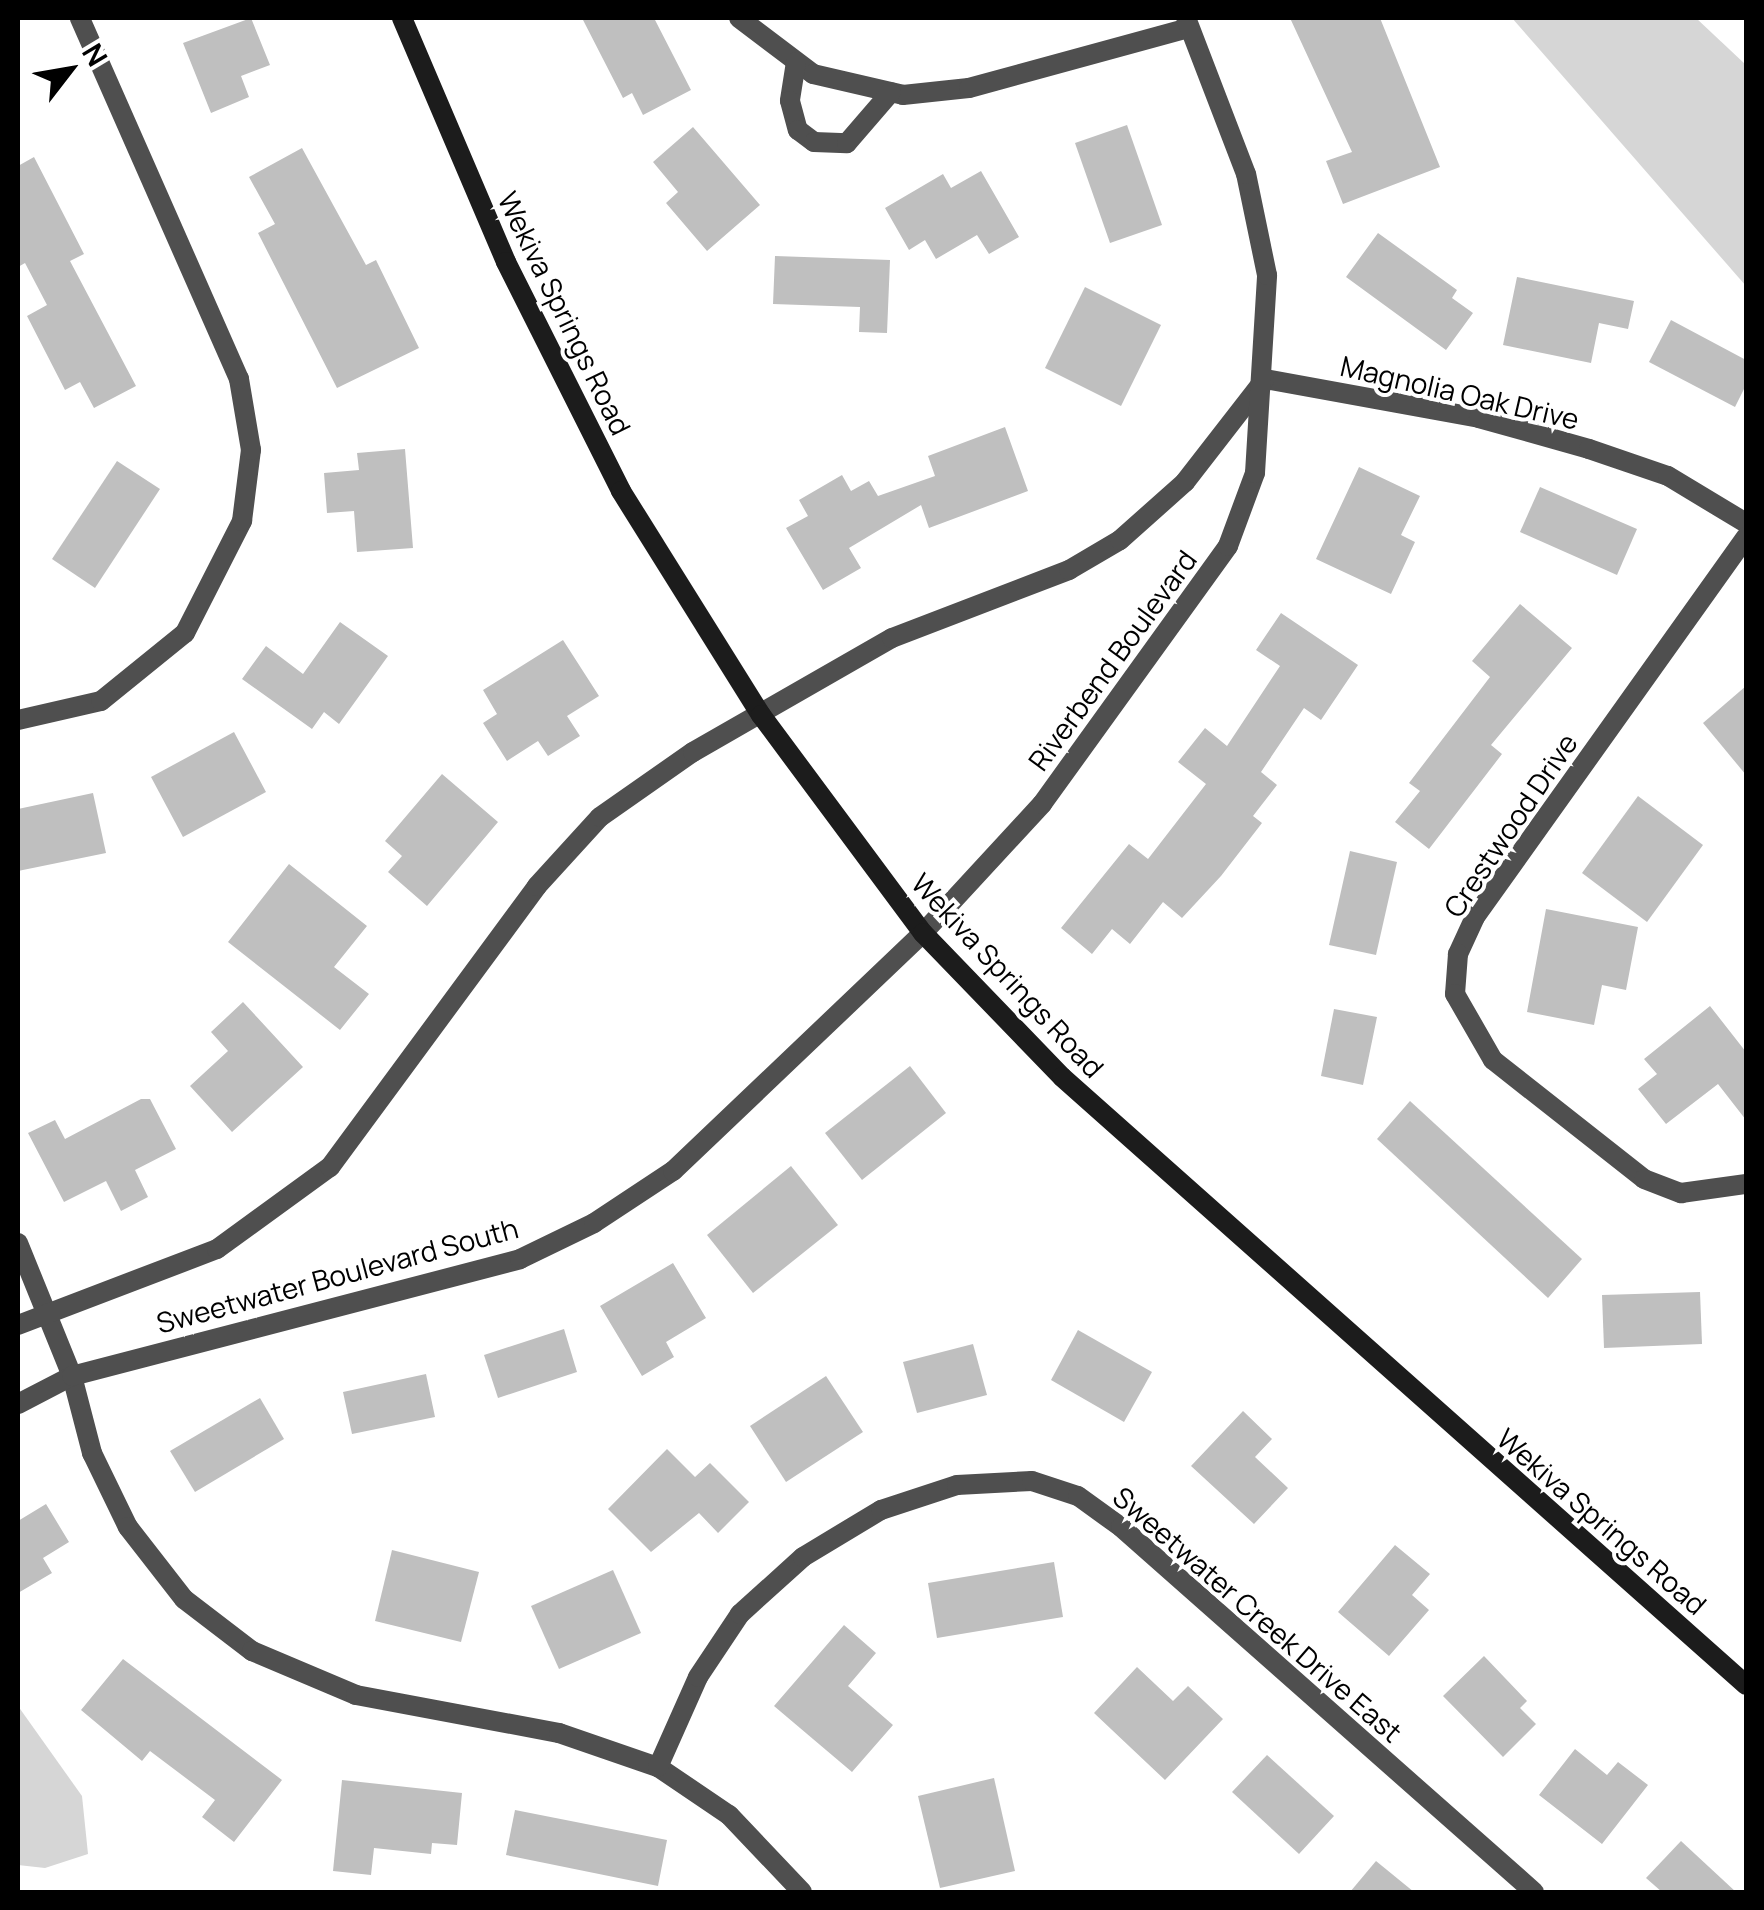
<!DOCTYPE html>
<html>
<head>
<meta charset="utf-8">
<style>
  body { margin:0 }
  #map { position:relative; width:1764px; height:1910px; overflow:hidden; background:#fff; font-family:Manrope,sans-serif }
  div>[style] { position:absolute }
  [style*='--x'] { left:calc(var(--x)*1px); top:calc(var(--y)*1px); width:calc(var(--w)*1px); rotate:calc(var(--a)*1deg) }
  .green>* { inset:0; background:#d6d6d6 }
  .building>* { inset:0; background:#bfbfbf }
  .street>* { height:20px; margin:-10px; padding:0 10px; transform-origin:10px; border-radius:10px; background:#4f4f4f }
  .secondary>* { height:20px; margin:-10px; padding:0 10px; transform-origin:10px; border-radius:10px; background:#1c1c1c }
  span { translate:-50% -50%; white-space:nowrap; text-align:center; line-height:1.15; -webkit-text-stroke:8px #fff; paint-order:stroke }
  .street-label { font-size:28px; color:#000 }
  .frame { position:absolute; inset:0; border:20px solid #000; pointer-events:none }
  .north { position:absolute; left:20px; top:20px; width:100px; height:100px; -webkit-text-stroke:8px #fff; paint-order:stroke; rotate:59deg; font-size:28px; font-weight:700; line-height:40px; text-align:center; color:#000 }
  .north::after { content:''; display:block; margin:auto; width:35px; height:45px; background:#000; clip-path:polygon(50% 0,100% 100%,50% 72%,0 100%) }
</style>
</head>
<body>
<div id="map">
  <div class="green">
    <i style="clip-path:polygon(1512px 18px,1696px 18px,1746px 65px,1746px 286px)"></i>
    <i style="clip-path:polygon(18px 1706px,82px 1796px,88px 1854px,45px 1868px,18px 1865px)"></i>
  </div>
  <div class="building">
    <i style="clip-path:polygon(251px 18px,270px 65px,241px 76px,249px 97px,211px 113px,183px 43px)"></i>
    <i style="clip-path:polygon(582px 18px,654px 18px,691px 90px,643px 115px,632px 93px,623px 98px)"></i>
    <i style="clip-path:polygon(1290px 18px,1380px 18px,1440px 167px,1343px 204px,1326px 161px,1352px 152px)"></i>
    <i style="clip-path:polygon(1127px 125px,1162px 225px,1110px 243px,1075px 143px)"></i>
    <i style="clip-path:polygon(693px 127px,760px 205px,707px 251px,666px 203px,678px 192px,653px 162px)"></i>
    <i style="clip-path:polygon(302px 148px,366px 265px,376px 260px,419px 348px,337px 388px,258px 233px,275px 224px,249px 177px)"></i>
    <i style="clip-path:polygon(34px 157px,84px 254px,70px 261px,136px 386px,94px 408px,80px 382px,65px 390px,27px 316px,47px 305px,25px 263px,18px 267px,18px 166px)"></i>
    <i style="clip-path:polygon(981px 171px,1019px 237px,989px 254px,977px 235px,936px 259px,925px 240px,909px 250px,885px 208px,943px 174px,951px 188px)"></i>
    <i style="clip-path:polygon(1378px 233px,1457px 290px,1452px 298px,1473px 313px,1446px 350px,1346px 277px)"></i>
    <i style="clip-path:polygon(775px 256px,890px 260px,887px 333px,859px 332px,860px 307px,773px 304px)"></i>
    <i style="clip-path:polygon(1517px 277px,1634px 301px,1628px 329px,1599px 323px,1591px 363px,1503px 345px)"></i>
    <i style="clip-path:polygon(1085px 287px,1161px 325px,1121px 406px,1045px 368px)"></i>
    <i style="clip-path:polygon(1671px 320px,1746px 360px,1746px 385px,1735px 407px,1649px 362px)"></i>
    <i style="clip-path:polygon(1005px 427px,1028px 491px,929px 528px,921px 505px,849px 548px,861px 568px,823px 590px,786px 528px,808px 516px,799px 500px,842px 475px,851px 491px,869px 481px,878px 496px,935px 476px,928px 456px)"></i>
    <i style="clip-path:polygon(405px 449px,413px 548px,357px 552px,354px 511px,327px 513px,324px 473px,359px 470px,357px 453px)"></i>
    <i style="clip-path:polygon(117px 461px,160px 489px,95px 588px,52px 559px)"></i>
    <i style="clip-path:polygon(1359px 467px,1420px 496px,1401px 535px,1415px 542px,1391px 594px,1316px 559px)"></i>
    <i style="clip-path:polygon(1540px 487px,1637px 529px,1617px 575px,1520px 532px)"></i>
    <i style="clip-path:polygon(1520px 604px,1572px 648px,1491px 745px,1502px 754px,1429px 849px,1395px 822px,1420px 791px,1409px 783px,1490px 677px,1472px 661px)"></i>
    <i style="clip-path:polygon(1281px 613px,1358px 665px,1321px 720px,1304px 708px,1261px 772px,1277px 785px,1253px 816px,1262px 823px,1221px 876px,1182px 918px,1163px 902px,1130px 944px,1112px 929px,1092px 954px,1061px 928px,1129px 844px,1148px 859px,1206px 784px,1178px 762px,1205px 728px,1227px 746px,1280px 666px,1256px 650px)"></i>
    <i style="clip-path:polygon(340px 622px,388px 656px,339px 724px,324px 712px,312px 729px,242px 679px,266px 646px,303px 674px)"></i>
    <i style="clip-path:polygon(563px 640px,599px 696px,567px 716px,580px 736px,548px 756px,538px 741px,507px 761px,483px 723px,497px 714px,483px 690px)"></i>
    <i style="clip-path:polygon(1746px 686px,1746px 775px,1703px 723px)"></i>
    <i style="clip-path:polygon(234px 732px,266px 792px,183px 837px,151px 777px)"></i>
    <i style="clip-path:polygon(442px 774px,498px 822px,427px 906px,388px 872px,402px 856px,385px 841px)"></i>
    <i style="clip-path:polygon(93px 793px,106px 853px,18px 871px,18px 809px)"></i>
    <i style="clip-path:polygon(1638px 796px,1703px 845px,1647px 922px,1582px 873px)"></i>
    <i style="clip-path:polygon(1350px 851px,1397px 862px,1376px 955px,1329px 945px)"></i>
    <i style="clip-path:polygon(289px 864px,367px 926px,334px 967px,369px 994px,340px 1030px,228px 942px)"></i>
    <i style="clip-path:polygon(1546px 909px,1638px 927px,1626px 990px,1602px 985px,1594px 1025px,1527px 1012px)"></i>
    <i style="clip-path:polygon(243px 1002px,303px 1067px,232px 1132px,190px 1086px,228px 1051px,211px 1032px)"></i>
    <i style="clip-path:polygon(1710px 1006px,1746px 1052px,1746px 1120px,1718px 1084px,1666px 1124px,1638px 1089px,1657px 1074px,1644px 1059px)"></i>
    <i style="clip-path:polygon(1334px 1009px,1377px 1017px,1363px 1085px,1321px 1076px)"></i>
    <i style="clip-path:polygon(910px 1066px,946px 1113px,862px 1180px,825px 1133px)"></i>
    <i style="clip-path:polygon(141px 1099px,150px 1099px,176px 1149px,135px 1170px,148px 1197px,121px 1211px,106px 1181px,64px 1202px,28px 1133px,55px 1120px,65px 1139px)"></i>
    <i style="clip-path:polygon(1410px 1101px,1582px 1259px,1548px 1298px,1377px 1139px)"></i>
    <i style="clip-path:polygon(791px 1166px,838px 1225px,753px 1293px,707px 1235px)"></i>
    <i style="clip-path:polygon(673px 1263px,706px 1318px,666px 1342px,674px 1357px,642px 1376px,600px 1306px)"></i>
    <i style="clip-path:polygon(1700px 1292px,1702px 1344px,1604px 1348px,1602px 1295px)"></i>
    <i style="clip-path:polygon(564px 1329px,577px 1372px,498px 1398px,484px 1355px)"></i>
    <i style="clip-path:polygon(1078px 1330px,1152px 1372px,1124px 1422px,1051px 1380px)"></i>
    <i style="clip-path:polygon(973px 1344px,987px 1395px,917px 1413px,903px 1362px)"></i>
    <i style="clip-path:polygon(426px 1374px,435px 1417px,352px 1434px,343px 1392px)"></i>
    <i style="clip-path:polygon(826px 1376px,863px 1432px,786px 1482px,750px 1426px)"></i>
    <i style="clip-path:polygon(260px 1398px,284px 1439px,195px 1492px,170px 1451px)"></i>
    <i style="clip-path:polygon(1243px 1411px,1272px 1439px,1255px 1457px,1288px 1488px,1254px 1524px,1191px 1466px)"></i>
    <i style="clip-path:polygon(667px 1449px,695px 1477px,710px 1463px,749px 1502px,718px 1533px,699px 1513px,651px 1552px,608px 1509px)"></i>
    <i style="clip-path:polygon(46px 1504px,69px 1542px,43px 1558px,52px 1573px,18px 1593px,18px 1521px)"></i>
    <i style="clip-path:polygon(1395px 1545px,1430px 1574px,1412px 1595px,1429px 1610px,1389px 1656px,1338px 1612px)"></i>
    <i style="clip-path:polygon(392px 1550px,479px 1572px,461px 1642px,375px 1621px)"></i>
    <i style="clip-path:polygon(1054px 1562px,1063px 1617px,937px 1638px,928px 1583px)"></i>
    <i style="clip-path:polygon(613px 1570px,641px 1633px,559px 1669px,531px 1606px)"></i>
    <i style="clip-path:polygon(844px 1625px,876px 1653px,848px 1686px,893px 1725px,852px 1772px,774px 1706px)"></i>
    <i style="clip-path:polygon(1484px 1656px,1527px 1701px,1520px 1708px,1536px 1724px,1503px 1757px,1443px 1696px)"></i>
    <i style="clip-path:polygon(123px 1659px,282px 1780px,234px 1842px,202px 1817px,215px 1800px,150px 1751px,142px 1761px,81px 1710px)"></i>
    <i style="clip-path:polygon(1137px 1667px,1173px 1701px,1188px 1686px,1223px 1719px,1165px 1780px,1094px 1713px)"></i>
    <i style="clip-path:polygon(1575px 1749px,1607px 1775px,1618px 1762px,1648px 1785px,1602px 1844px,1539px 1795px)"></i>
    <i style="clip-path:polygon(1267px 1755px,1334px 1816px,1299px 1854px,1232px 1792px)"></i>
    <i style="clip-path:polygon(994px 1778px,1015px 1871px,940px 1888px,918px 1796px)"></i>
    <i style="clip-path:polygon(342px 1780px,462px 1793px,457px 1845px,432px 1843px,431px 1854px,374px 1848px,371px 1875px,333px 1871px)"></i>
    <i style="clip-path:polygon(515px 1810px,667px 1840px,658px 1886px,506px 1855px)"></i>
    <i style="clip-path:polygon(1681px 1841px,1736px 1892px,1662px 1892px,1646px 1878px)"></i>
    <i style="clip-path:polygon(1376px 1861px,1414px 1892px,1350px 1892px)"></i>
  </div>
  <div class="street">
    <i style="--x:739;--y:18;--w:93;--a:37.1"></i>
    <i style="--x:813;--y:74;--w:92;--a:13.1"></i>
    <i style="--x:903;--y:95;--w:66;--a:-6.1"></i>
    <i style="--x:969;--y:88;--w:228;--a:-15.3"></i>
    <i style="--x:796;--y:62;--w:39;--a:99"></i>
    <i style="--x:790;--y:101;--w:30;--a:75"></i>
    <i style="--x:798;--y:130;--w:20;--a:37"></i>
    <i style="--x:814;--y:142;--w:33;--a:2"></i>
    <i style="--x:847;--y:143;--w:67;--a:-49.2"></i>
    <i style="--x:1265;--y:379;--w:218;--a:10.3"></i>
    <i style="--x:1479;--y:418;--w:114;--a:15.7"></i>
    <i style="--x:1589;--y:449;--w:83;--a:18.9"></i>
    <i style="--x:1668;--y:476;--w:91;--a:31.1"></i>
    <i style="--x:1746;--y:537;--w:467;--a:125.5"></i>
    <i style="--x:1475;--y:917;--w:41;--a:114.7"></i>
    <i style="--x:1458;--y:954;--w:40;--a:94.3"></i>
    <i style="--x:1455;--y:994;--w:76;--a:60.1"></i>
    <i style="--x:1493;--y:1060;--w:192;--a:38.2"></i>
    <i style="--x:1644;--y:1179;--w:40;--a:21"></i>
    <i style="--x:1681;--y:1193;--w:66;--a:-7.9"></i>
    <i style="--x:18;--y:720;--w:85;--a:-12.9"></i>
    <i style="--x:101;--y:701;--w:108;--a:-39"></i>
    <i style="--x:185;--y:633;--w:126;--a:-63"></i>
    <i style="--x:242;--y:521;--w:72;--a:-82.8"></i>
    <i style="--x:251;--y:450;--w:72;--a:-99.6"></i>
    <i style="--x:239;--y:379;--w:394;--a:-113.8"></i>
    <i style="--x:18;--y:1243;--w:144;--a:67.9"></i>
    <i style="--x:72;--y:1376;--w:80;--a:75.4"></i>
    <i style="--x:92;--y:1453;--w:82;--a:64.1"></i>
    <i style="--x:128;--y:1527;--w:91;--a:52.1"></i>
    <i style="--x:184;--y:1599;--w:86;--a:37.4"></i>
    <i style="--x:252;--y:1651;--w:113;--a:22.9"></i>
    <i style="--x:356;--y:1695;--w:207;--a:10.6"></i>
    <i style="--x:559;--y:1733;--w:105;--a:19"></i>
    <i style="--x:658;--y:1767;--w:86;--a:34.1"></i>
    <i style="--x:729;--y:1815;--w:106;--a:46.5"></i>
    <i style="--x:18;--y:1325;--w:213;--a:-20.9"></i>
    <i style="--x:217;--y:1249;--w:140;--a:-36"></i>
    <i style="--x:330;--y:1167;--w:349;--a:-53.6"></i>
    <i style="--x:537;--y:886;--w:93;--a:-47.6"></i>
    <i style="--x:600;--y:817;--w:113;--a:-35"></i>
    <i style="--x:693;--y:752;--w:229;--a:-29.8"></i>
    <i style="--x:892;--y:638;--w:190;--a:-21"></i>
    <i style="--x:1069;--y:570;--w:59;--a:-30.5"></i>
    <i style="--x:1120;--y:540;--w:87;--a:-41.7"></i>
    <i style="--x:1185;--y:482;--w:129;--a:-52.2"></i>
    <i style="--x:18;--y:1404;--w:61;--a:-27.4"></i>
    <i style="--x:72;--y:1376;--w:463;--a:-14.6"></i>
    <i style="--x:520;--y:1259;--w:82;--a:-25.9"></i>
    <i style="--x:594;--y:1223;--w:95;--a:-33.4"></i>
    <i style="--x:673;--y:1171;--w:345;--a:-43.6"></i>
    <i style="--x:923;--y:933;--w:176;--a:-47.3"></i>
    <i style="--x:1042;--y:804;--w:318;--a:-54.2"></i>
    <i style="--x:1228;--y:546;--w:78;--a:-69.7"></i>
    <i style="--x:1255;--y:473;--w:198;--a:-86.5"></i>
    <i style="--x:1267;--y:275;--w:103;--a:-101.7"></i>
    <i style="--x:1246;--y:174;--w:167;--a:-111"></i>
    <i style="--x:658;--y:1767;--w:98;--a:-66"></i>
    <i style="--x:698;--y:1677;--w:76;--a:-56.3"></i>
    <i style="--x:740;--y:1614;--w:85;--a:-42.1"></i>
    <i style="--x:803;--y:1557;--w:91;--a:-31.1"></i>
    <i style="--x:881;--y:1510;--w:80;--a:-18.2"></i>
    <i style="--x:957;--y:1485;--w:75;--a:-3.1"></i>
    <i style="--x:1032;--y:1481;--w:48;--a:18.1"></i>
    <i style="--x:1078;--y:1496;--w:53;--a:35.8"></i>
    <i style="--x:1121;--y:1527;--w:551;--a:41.47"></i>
  </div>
  <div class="secondary">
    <i style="--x:402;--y:18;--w:265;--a:66.9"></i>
    <i style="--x:506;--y:262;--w:256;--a:63.3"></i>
    <i style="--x:621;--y:491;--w:264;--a:58"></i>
    <i style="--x:761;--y:715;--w:272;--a:53.4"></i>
    <i style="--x:923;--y:933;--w:200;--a:46"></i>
    <i style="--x:1062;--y:1077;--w:915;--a:41.63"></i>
  </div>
  <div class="street-label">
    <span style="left:565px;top:313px;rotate:64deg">Wekiva Springs Road</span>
    <span style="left:1460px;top:392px;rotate:13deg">Magnolia Oak Drive</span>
    <span style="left:1112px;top:660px;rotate:-54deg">Riverbend Boulevard</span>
    <span style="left:1510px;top:825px;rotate:-56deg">Crestwood Drive</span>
    <span style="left:1008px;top:975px;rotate:47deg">Wekiva Springs Road</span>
    <span style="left:337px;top:1275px;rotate:-15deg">Sweetwater Boulevard South</span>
    <span style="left:1602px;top:1521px;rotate:41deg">Wekiva Springs Road</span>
    <span style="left:1258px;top:1614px;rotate:41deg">Sweetwater Creek Drive East</span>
  </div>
  <div class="frame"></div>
  <div class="north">N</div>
</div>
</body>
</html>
